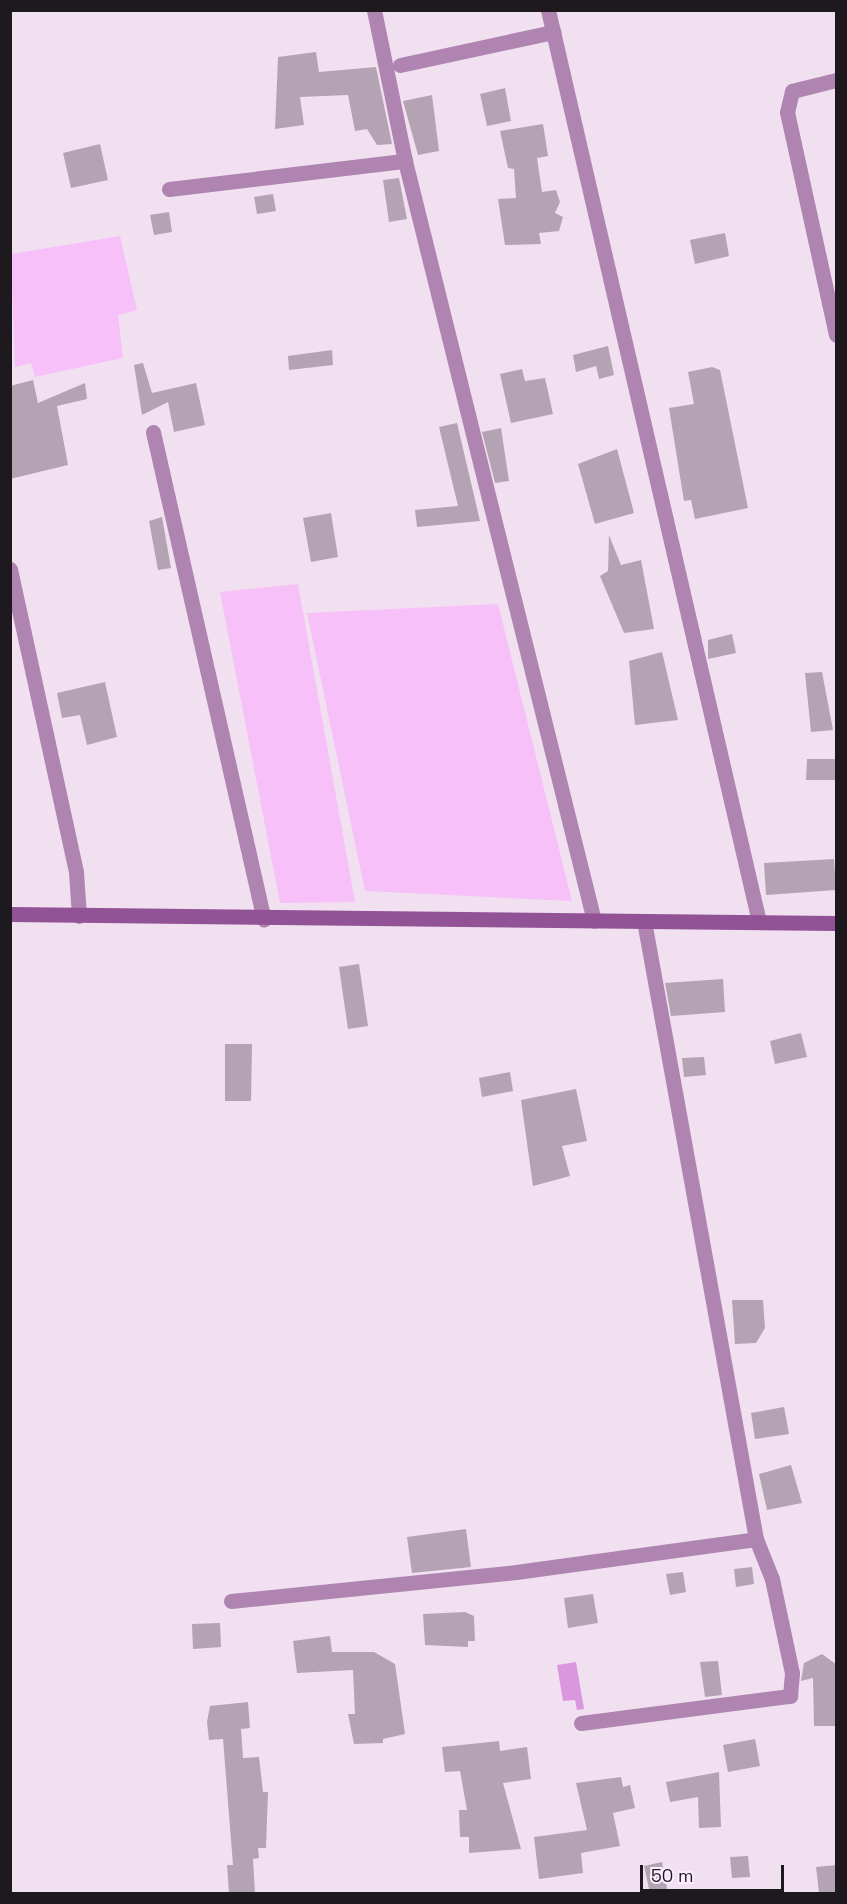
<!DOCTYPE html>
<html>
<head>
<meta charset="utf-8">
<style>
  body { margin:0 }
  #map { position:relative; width:847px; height:1904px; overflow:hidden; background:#f0e0f0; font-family:"Space Grotesk",sans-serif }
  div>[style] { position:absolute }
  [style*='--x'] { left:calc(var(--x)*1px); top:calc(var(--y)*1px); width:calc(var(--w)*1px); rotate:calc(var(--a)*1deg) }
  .green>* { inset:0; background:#f7c0f8 }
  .water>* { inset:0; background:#db97de }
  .building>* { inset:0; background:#b3a3b3 }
  .minor>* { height:15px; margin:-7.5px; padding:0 7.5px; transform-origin:7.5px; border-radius:7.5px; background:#af84b1 }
  .secondary>* { height:15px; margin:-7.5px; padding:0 7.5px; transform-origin:7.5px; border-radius:7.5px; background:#925296 }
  span { translate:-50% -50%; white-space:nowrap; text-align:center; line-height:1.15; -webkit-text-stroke:6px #fdedfe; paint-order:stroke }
  .frame { position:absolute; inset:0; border:12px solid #1e191e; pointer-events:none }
  .scale { position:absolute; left:640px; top:1865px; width:144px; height:27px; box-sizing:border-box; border:3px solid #1e191e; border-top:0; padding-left:8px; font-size:18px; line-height:21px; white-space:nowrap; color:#1e191e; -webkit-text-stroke:4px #fdedfe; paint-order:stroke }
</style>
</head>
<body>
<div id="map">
  <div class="green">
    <i style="clip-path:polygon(120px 236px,137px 310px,118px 315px,123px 358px,35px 377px,31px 363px,15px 367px,11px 254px)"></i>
    <i style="clip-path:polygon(298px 584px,355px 902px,280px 903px,220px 592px)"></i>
    <i style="clip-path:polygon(498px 604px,572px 901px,365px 891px,307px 613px)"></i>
  </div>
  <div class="water">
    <i style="clip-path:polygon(576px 1662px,584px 1709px,577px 1710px,575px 1700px,563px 1701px,557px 1665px)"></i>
  </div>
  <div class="building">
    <i style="clip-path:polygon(316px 52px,319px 72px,376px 67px,392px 144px,377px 145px,367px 129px,355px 131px,348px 95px,300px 97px,304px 125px,275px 129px,278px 57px)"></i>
    <i style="clip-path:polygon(505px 88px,511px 121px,487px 126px,480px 94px)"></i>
    <i style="clip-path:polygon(432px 95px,439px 151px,418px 155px,403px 101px)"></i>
    <i style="clip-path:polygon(543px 124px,548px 156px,537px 158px,542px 192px,556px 190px,560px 202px,555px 213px,563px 217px,559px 231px,539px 233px,541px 244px,505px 245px,498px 199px,516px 198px,514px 169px,508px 168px,500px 131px)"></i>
    <i style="clip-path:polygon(100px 144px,108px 180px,71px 188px,63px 153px)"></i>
    <i style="clip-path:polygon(399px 178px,407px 219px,389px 222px,383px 180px)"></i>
    <i style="clip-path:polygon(273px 194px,276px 211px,257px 214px,254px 197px)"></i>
    <i style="clip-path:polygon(169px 212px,172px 232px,154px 235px,150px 215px)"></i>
    <i style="clip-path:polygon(725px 233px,729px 256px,695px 264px,690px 240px)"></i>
    <i style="clip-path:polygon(608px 346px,614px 375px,599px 379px,596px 366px,576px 372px,573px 355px)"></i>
    <i style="clip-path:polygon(332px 350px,333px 365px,289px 370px,288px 356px)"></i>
    <i style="clip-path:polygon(143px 363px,152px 393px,196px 383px,205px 425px,174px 432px,168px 402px,142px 415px,134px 365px)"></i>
    <i style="clip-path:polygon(712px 367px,720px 370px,748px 508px,695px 519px,691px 500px,684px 501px,669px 408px,694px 404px,688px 372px)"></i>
    <i style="clip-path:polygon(522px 369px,525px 381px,545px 378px,553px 414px,511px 423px,500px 374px)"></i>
    <i style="clip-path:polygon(33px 380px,38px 403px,85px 383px,87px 399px,57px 406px,68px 465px,10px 479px,10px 386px)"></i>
    <i style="clip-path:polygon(457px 423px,480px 521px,417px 527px,415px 510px,458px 506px,439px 427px)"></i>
    <i style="clip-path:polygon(501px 428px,509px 481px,495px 483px,482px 432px)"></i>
    <i style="clip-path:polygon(617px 449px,634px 513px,595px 524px,578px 464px)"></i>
    <i style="clip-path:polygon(331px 513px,338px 557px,311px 562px,303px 518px)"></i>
    <i style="clip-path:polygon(162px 517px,171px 568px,158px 570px,149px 521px)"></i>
    <i style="clip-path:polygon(609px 535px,621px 565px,641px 560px,654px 629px,624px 633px,600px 576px,608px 571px)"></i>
    <i style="clip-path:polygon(732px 634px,736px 653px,708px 659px,708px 640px)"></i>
    <i style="clip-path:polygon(662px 652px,678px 720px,635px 725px,629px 661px)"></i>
    <i style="clip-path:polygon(822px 672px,833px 730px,811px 732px,805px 673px)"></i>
    <i style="clip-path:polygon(105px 682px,117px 737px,87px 745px,80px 715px,62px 718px,57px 693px)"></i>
    <i style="clip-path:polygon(807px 759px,837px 759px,837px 780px,806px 780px)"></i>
    <i style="clip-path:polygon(834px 859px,836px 890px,766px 895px,764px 863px)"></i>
    <i style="clip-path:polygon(359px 964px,368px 1026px,348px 1029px,339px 967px)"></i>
    <i style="clip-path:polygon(723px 979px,725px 1012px,671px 1016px,665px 983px)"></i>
    <i style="clip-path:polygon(801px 1033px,807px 1057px,775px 1064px,770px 1041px)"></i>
    <i style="clip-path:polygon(225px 1044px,252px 1044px,251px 1101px,225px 1101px)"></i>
    <i style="clip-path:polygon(704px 1057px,706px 1075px,684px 1077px,682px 1058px)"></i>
    <i style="clip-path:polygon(510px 1072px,513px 1091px,482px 1097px,479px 1078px)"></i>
    <i style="clip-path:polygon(576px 1089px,587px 1141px,562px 1146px,570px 1176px,533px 1186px,521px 1100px)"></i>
    <i style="clip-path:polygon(732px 1300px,763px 1300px,765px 1328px,756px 1343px,735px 1344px)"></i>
    <i style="clip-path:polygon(784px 1407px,789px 1434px,755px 1439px,751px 1413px)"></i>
    <i style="clip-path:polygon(791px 1465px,802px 1503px,767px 1510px,759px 1474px)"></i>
    <i style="clip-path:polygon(466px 1529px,471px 1567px,412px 1573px,407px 1537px)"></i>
    <i style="clip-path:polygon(752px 1567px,754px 1584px,736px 1587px,734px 1569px)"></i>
    <i style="clip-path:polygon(683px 1572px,686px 1592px,670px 1595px,666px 1574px)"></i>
    <i style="clip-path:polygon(593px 1594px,598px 1623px,568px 1628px,564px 1598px)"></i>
    <i style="clip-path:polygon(465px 1612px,474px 1616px,475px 1641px,468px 1641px,468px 1647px,425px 1645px,423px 1614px)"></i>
    <i style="clip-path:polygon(220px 1623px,221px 1647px,193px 1649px,192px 1624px)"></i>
    <i style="clip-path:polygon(330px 1636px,332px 1652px,374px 1652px,395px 1664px,405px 1734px,383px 1739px,383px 1743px,354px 1744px,348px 1714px,355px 1714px,353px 1670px,297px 1673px,293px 1641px)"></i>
    <i style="clip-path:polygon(822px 1654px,837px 1665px,837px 1726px,814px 1726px,813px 1678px,801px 1681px,804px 1663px)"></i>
    <i style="clip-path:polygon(718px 1661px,722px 1695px,705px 1697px,700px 1662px)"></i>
    <i style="clip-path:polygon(248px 1702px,250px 1728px,241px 1729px,243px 1758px,259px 1757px,263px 1792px,268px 1792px,266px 1848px,258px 1848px,259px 1858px,253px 1859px,255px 1893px,229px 1893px,227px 1865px,233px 1865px,223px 1739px,209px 1740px,207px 1722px,210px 1706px)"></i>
    <i style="clip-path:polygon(755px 1739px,760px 1766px,728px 1772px,723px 1745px)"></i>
    <i style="clip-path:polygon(499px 1741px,500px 1751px,527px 1747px,531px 1779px,503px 1783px,521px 1849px,469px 1853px,469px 1837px,460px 1837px,459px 1810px,467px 1810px,460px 1771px,445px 1772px,442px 1747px)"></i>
    <i style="clip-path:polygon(719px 1772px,721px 1827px,699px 1828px,698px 1797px,670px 1802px,666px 1782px)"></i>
    <i style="clip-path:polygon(621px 1777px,623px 1787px,630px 1785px,635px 1808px,613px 1813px,620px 1846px,581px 1853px,583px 1873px,539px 1879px,534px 1837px,587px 1830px,576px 1783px)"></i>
    <i style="clip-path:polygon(748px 1856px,750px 1877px,732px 1878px,730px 1857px)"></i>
    <i style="clip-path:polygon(662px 1862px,668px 1893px,650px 1893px,644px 1866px)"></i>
    <i style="clip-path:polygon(837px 1865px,837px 1893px,819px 1893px,816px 1867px)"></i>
  </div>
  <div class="minor">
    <i style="--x:374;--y:10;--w:154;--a:78.4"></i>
    <i style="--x:405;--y:161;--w:783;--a:76.03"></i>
    <i style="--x:548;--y:10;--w:936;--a:76.97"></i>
    <i style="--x:400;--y:65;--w:157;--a:-12.2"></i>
    <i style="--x:836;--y:80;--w:45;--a:166"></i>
    <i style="--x:792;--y:91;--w:22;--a:103"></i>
    <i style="--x:787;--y:112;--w:228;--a:77.6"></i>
    <i style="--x:169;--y:189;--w:238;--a:-6.8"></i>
    <i style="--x:153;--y:432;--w:500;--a:77.19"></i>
    <i style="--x:10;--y:569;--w:310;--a:77.7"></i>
    <i style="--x:76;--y:872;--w:44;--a:86.1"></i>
    <i style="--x:231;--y:1601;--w:286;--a:-5.8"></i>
    <i style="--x:516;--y:1572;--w:242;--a:-7.8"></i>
    <i style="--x:756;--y:1539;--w:628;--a:-100.27"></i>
    <i style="--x:581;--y:1723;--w:211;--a:-7.4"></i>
    <i style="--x:790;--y:1696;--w:23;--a:-85"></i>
    <i style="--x:792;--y:1673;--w:96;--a:-102"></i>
    <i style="--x:772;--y:1579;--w:43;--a:-111.8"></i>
  </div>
  <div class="secondary">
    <i style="--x:10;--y:914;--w:826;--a:0.62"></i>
  </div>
  <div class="frame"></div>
  <div class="scale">50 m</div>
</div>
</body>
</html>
